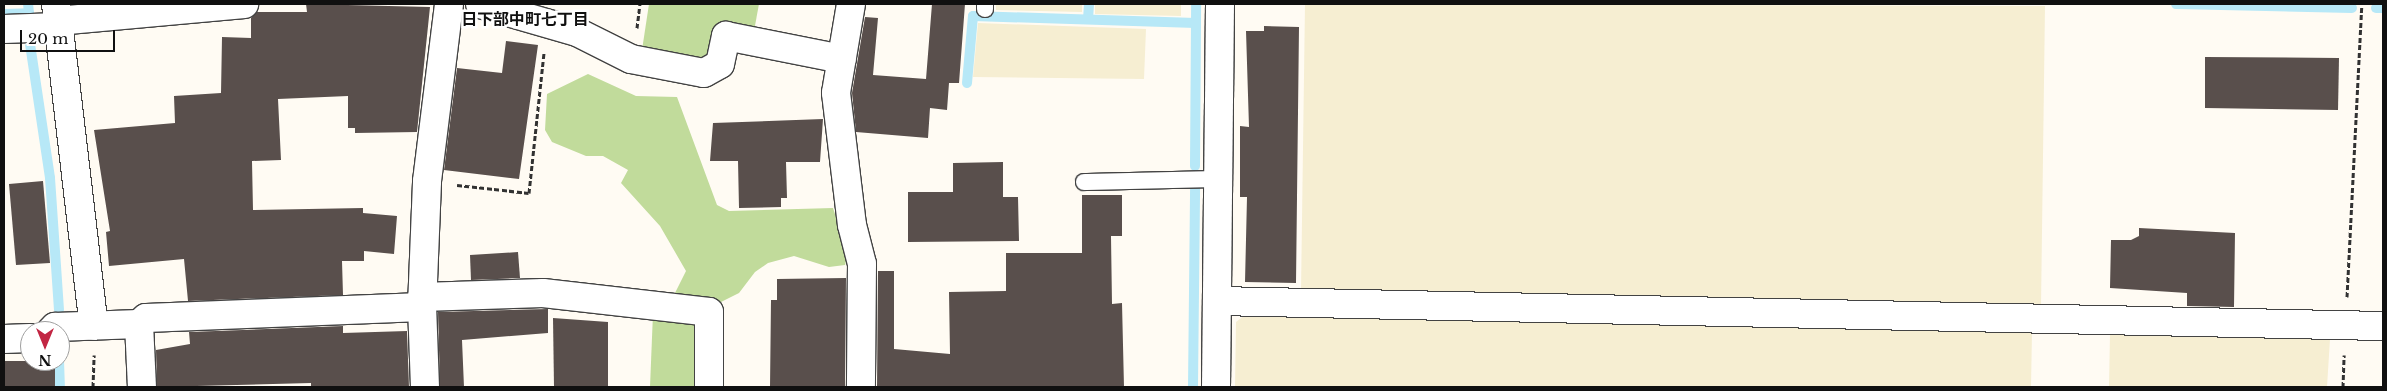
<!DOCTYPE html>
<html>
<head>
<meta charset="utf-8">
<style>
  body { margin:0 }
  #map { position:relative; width:2387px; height:391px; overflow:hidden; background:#fffbf3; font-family:"Libre Baskerville","Noto Sans JP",serif }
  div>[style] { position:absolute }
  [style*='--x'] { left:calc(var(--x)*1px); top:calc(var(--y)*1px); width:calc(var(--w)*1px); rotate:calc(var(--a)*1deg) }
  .farmland>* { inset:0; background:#f6eed2 }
  .forest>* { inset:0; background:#c1db9b }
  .stream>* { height:10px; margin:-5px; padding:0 5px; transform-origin:5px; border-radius:5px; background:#b7e8f7 }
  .building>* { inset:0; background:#594f4c }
  .path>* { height:3px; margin-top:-1.5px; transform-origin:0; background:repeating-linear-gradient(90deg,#323232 0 5px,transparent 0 7.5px) }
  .roads { filter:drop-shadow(1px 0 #434343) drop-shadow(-1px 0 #434343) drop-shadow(0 1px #434343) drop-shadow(0 -1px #434343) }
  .service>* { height:16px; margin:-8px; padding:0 8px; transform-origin:8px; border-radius:8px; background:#fff }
  .minor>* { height:28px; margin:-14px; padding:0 14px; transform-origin:14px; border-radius:14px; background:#fff }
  span { translate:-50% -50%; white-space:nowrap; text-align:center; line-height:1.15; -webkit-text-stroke:5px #fff; paint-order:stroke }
  .neighbourhood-label { font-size:16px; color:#101010; font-weight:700 }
  .frame { position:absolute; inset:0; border:5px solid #101010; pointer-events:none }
  .north { position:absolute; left:20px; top:321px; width:50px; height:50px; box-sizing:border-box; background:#fff; border:1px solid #9f9f9f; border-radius:50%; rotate:180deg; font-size:14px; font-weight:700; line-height:20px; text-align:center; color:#101010 }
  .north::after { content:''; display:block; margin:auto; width:18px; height:22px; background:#c22643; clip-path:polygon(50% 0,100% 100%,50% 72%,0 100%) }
  .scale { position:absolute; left:20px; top:30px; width:95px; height:22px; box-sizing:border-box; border:2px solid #101010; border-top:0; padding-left:6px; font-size:15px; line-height:18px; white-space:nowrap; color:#101010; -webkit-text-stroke:4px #fff; paint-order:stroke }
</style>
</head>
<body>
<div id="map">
  <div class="farmland">
    <i style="clip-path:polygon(996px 4px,1082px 4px,1082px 12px,996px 10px)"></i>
    <i style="clip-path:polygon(1095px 4px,1181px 4px,1181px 16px,1095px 14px)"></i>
    <i style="clip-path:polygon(1305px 4px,2045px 6px,2041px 307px,1301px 292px)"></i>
    <i style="clip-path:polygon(978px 23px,1146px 29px,1144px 79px,973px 77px)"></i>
    <i style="clip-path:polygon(1245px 315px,2032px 332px,2031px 387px,1235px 387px,1236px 322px)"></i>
    <i style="clip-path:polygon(2110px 334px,2330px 339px,2327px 387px,2109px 387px)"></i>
  </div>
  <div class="forest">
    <i style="clip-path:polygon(649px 4px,759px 4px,754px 31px,702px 58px,642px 50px)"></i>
    <i style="clip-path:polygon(588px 74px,636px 96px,677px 97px,717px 205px,729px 211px,833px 208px,848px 254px,845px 265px,829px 267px,794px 256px,768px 263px,755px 272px,739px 293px,721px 302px,674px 295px,686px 271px,660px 226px,621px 183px,628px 170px,603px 156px,586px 156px,552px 142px,545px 130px,547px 94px)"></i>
    <i style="clip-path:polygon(653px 313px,693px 318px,698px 327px,698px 387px,650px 387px)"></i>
  </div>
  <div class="stream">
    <i style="--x:2176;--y:4;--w:176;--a:1.3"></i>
    <i style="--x:2376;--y:8;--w:7;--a:0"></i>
    <i style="--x:4;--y:14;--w:25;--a:-2"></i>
    <i style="--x:29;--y:13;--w:9;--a:-96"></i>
    <i style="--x:1088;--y:19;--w:15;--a:-86"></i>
    <i style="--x:30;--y:44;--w:135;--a:81.5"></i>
    <i style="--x:50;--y:178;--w:132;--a:86.1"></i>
    <i style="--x:967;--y:83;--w:67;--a:-84.9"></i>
    <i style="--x:973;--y:16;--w:223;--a:1.8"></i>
    <i style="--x:1195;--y:166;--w:162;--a:-89.6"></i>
    <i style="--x:59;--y:361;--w:26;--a:88"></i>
    <i style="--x:1193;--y:387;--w:198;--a:-89.4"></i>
  </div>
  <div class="building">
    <i style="clip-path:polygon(306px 4px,430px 7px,417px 132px,355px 133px,355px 128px,348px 128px,348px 96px,278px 99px,281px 160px,252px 161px,253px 210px,363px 208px,363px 213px,397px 216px,394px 254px,364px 251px,364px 261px,342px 261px,343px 295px,188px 301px,184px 259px,109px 266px,106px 232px,110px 231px,94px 130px,175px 123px,174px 96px,221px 93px,222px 37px,251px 38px,251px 18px,257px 12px,307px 12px)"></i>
    <i style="clip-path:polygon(932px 4px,965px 4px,959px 83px,949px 83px,947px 110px,930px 108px,928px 138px,856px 132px,852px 93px,865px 17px,878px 18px,873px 75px,926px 79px)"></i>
    <i style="clip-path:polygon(1264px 26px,1299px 27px,1296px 283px,1245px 282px,1247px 197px,1240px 197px,1240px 126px,1249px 127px,1246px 31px,1264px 31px)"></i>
    <i style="clip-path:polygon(506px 41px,538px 45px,519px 179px,444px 170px,457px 68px,502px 73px)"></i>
    <i style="clip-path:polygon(2205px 57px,2339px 58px,2338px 110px,2205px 108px)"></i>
    <i style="clip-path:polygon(823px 119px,820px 162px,786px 162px,787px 198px,781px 198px,781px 207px,739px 208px,738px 161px,710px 161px,713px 123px)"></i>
    <i style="clip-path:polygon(1003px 162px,1003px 197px,1018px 197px,1019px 241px,908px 242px,908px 192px,953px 192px,953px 163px)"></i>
    <i style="clip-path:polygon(43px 181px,50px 263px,16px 265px,9px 184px)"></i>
    <i style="clip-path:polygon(1082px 195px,1122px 195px,1122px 236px,1111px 236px,1112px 304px,1122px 303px,1124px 387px,877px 387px,878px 271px,894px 271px,894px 349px,950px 354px,949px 292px,1006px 291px,1006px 253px,1082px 253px)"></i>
    <i style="clip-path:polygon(2139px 228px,2235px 233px,2234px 307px,2187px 306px,2187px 293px,2110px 288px,2111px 240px,2131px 240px,2139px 236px)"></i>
    <i style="clip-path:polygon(518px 252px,520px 278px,471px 280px,470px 255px)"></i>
    <i style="clip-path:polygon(846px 278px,845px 387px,770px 387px,771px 300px,777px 300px,777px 279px)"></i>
    <i style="clip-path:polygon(548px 309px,548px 333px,462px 340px,464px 387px,440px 387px,438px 312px)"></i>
    <i style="clip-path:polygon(553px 318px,608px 322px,608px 387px,554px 387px)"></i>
    <i style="clip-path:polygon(343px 326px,343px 333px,407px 331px,409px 387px,311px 387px,311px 383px,157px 387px,156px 350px,190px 344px,189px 332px)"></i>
    <i style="clip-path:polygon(4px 361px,55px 361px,55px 387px,4px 387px)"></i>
  </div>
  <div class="path">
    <i style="--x:637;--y:28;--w:24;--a:-83"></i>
    <i style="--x:457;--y:185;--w:72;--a:6.3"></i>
    <i style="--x:529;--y:193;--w:142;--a:-83.9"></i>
    <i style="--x:2347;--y:297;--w:293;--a:-87.1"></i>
    <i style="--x:93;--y:387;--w:32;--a:-88"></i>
    <i style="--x:2343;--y:387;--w:32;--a:-88"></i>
  </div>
  <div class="roads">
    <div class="service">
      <i style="--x:985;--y:4;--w:5;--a:90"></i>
      <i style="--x:1084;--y:182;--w:134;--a:-1.3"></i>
    </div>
    <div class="minor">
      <i style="--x:56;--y:4;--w:324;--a:83.3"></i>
      <i style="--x:480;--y:4;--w:101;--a:16.1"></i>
      <i style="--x:577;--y:32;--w:60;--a:26.6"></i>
      <i style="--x:631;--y:59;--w:74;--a:10.9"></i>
      <i style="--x:704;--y:73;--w:18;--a:-29"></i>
      <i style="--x:720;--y:64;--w:29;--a:-78"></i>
      <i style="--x:726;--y:36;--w:118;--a:11.2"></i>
      <i style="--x:851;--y:4;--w:90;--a:99.6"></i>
      <i style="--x:836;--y:93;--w:133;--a:83.1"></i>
      <i style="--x:852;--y:225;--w:40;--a:75.6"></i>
      <i style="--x:862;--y:264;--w:123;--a:90.5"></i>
      <i style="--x:57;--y:21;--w:188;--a:-5.2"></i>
      <i style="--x:4;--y:29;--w:54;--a:-2.1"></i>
      <i style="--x:422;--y:297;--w:121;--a:-1.9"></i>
      <i style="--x:543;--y:293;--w:167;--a:6.5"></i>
      <i style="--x:709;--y:312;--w:75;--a:90"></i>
      <i style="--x:1217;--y:301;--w:1166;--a:1.23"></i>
      <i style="--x:139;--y:324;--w:9;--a:-41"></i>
      <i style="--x:146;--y:318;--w:276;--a:-2.3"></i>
      <i style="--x:51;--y:331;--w:6;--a:-45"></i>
      <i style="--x:55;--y:327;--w:84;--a:-2"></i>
      <i style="--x:139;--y:324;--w:63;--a:87.3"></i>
      <i style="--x:4;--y:339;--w:26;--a:-2"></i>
      <i style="--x:425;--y:387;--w:80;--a:-92.1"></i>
      <i style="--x:422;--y:307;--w:126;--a:-87.7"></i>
      <i style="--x:427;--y:181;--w:178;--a:-82.9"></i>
      <i style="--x:1216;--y:387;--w:383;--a:-89.4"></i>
    </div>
  </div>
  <div class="neighbourhood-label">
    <span style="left:525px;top:19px">日下部中町七丁目</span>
  </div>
  <div class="frame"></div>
  <div class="north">N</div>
  <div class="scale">20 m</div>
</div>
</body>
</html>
